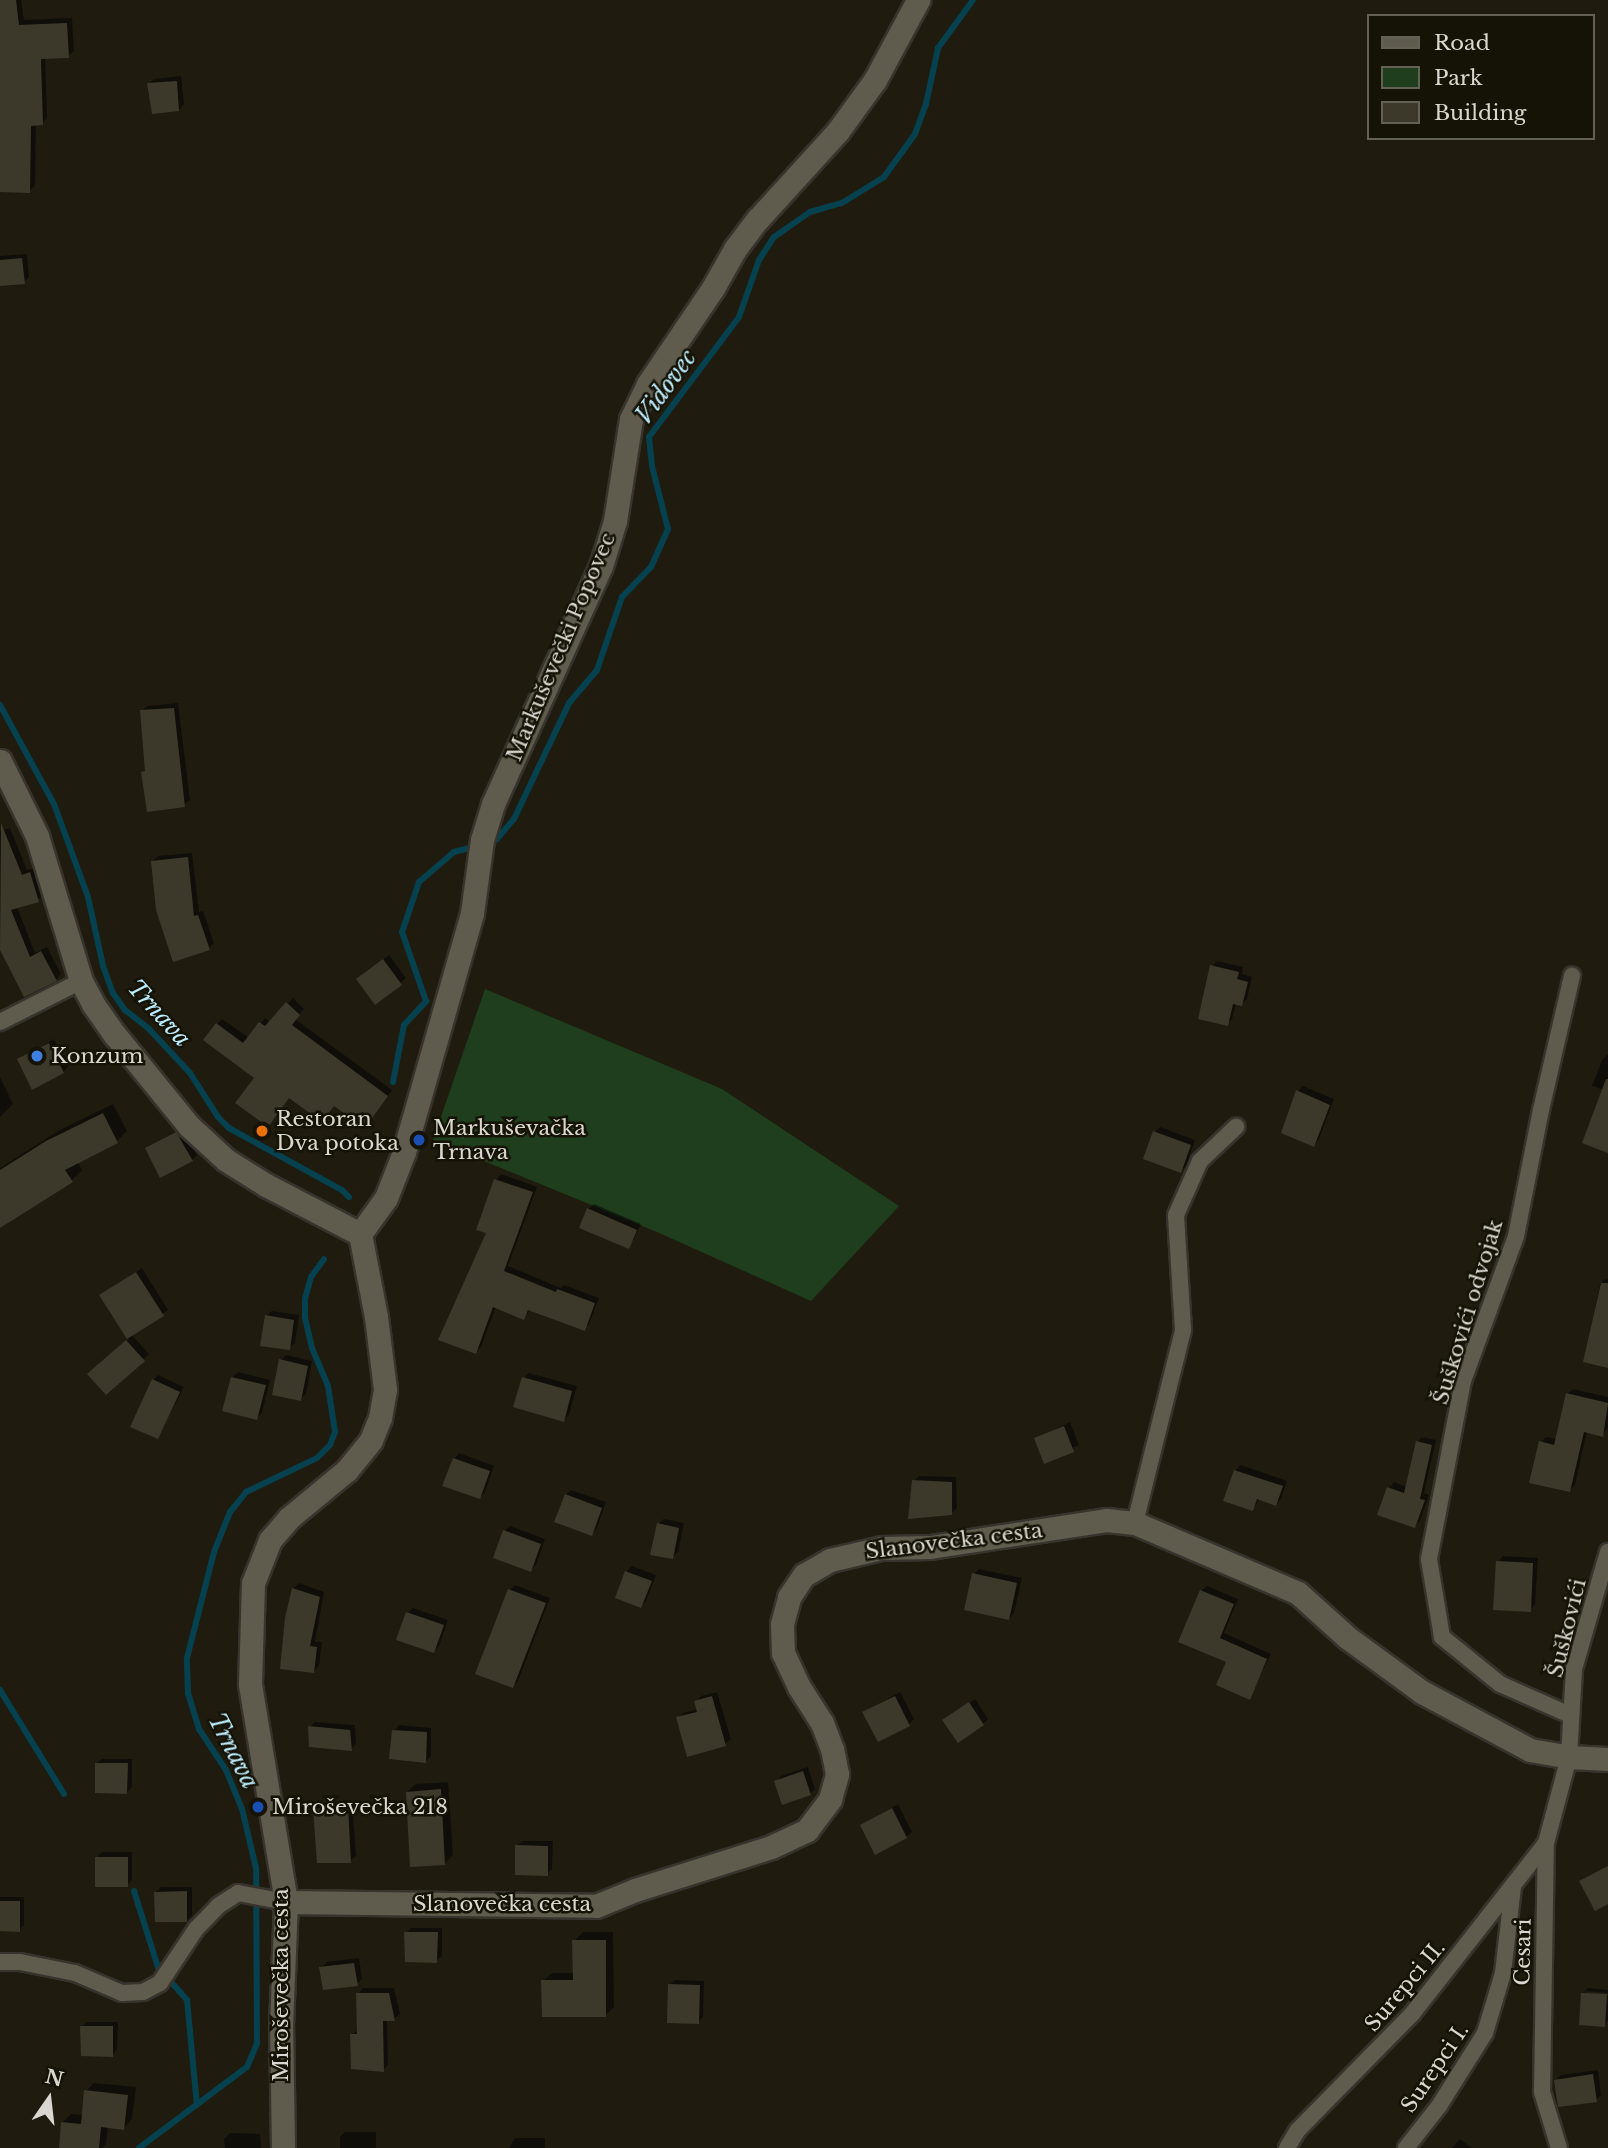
<!DOCTYPE html>
<html>
<head>
<meta charset="utf-8">
<style>
  body { margin:0 }
  #map { position:relative; width:1608px; height:2148px; overflow:hidden; background:#1f1c0f; font-family:"Libre Baskerville",serif }
  div>[style] { position:absolute }
  [style*='--x'] { left:calc(var(--x)*1px); top:calc(var(--y)*1px); width:calc(var(--w)*1px); rotate:calc(var(--a)*1deg) }
  .green>* { inset:0; background:#1e3e1d }
  .shadow>* { inset:0; background:#0007 }
  .stream>* { height:6px; margin:-3px; padding:0 3px; transform-origin:3px; border-radius:3px; background:#064150 }
  .building>* { inset:0; background:#3c392b }
  .roads { filter:drop-shadow(2px 0 #37342e) drop-shadow(-2px 0 #37342e) drop-shadow(0 2px #37342e) drop-shadow(0 -2px #37342e) }
  .street>* { height:16px; margin:-8px; padding:0 8px; transform-origin:8px; border-radius:8px; background:#5f5c4d }
  .secondary>* { height:23px; margin:-11.5px; padding:0 11.5px; transform-origin:11.5px; border-radius:11.5px; background:#5f5c4d }
  .dots>* { width:19px; height:19px; translate:-50% -50%; box-sizing:border-box; border:4px solid #151206; border-radius:50% }
  span { translate:-50% -50%; white-space:nowrap; text-align:center; line-height:1.15; -webkit-text-stroke:5px #151206; paint-order:stroke }
  .street-label { font-size:21px; color:#d9d7cf }
  .poi-label { font-size:21px; color:#d9d7cf }
  .left { translate:0 -50%; text-align:left }
  .water-label { font-size:23px; color:#bdecfc; font-style:italic }
  .legend { position:absolute; left:1367px; top:14px; width:228px; height:126px; box-sizing:border-box; background:#151206; border:2px solid #636156; margin:0; padding:9px 12px; list-style:none; font-size:21px; color:#d9d7cf }
  .legend li { display:flex; align-items:center; gap:14px; height:35px }
  .legend b { width:35px; border:2px solid #636156 }
  .north { position:absolute; left:14px; top:2064px; width:70px; height:70px; -webkit-text-stroke:5px #151206; paint-order:stroke; rotate:14deg; font-size:19px; font-weight:700; line-height:28px; text-align:center; color:#d9d7cf }
  .north::after { content:''; display:block; margin:auto; width:24px; height:32px; background:#d9d7cf; clip-path:polygon(50% 0,100% 100%,50% 72%,0 100%) }
</style>
</head>
<body>
<div id="map">
  <div class="green">
    <i style="clip-path:polygon(485px 989px,722px 1089px,899px 1206px,811px 1301px,657px 1232px,433px 1140px)"></i>
  </div>
  <div class="shadow">
    <i style="clip-path:polygon(0 0,21px 0,24px 20px,72px 18px,74px 51px,68px 56px,45px 57px,47px 118px,42px 124px,36px 124px,35px 186px,29px 191px,0 191px)"></i>
    <i style="clip-path:polygon(181px 76px,184px 104px,179px 110px,148px 84px,154px 79px)"></i>
    <i style="clip-path:polygon(27px 254px,29px 277px,24px 282px,0 284px,0 256px)"></i>
    <i style="clip-path:polygon(178px 703px,190px 800px,184px 805px,143px 772px,146px 769px,142px 711px,147px 706px)"></i>
    <i style="clip-path:polygon(10px 828px,27px 870px,35px 868px,43px 895px,38px 900px,17px 907px,35px 953px,47px 947px,61px 974px,56px 980px,0 947px,0 831px)"></i>
    <i style="clip-path:polygon(192px 853px,199px 912px,203px 911px,214px 943px,209px 948px,152px 862px,158px 856px)"></i>
    <i style="clip-path:polygon(389px 955px,406px 978px,376px 1003px,363px 974px)"></i>
    <i style="clip-path:polygon(1217px 961px,1243px 967px,1242px 974px,1252px 977px,1247px 999px,1242px 1004px,1236px 1003px,1232px 1019px,1227px 1024px,1212px 966px)"></i>
    <i style="clip-path:polygon(293px 998px,304px 1009px,295px 1019px,392px 1090px,370px 1121px,335px 1104px,290px 1096px,257px 1077px,217px 1024px,222px 1019px,249px 1038px,265px 1018px,271px 1022px)"></i>
    <i style="clip-path:polygon(54px 1039px,68px 1067px,63px 1072px,19px 1060px)"></i>
    <i style="clip-path:polygon(1607px 1055px,1608px 1055px,1608px 1151px,1604px 1090px,1592px 1086px,1602px 1060px)"></i>
    <i style="clip-path:polygon(0 1077px,13px 1104px,0 1117px)"></i>
    <i style="clip-path:polygon(1303px 1086px,1334px 1099px,1319px 1139px,1314px 1145px,1298px 1091px)"></i>
    <i style="clip-path:polygon(113px 1104px,127px 1131px,117px 1141px,77px 1162px,82px 1170px,72px 1180px,0 1226px,0 1168px,58px 1131px)"></i>
    <i style="clip-path:polygon(1160px 1127px,1195px 1140px,1186px 1166px,1181px 1171px,1155px 1132px)"></i>
    <i style="clip-path:polygon(182px 1128px,197px 1155px,192px 1160px,147px 1148px)"></i>
    <i style="clip-path:polygon(501px 1174px,537px 1187px,508px 1266px,561px 1288px,564px 1285px,599px 1298px,589px 1324px,584px 1329px,530px 1309px,524px 1318px,496px 1306px,481px 1347px,476px 1352px,488px 1232px,478px 1229px,496px 1180px)"></i>
    <i style="clip-path:polygon(594px 1204px,641px 1224px,629px 1247px,588px 1209px)"></i>
    <i style="clip-path:polygon(142px 1268px,168px 1310px,131px 1334px,149px 1354px,106px 1392px,95px 1369px,129px 1339px,101px 1295px)"></i>
    <i style="clip-path:polygon(1605px 1279px,1608px 1280px,1608px 1366px,1585px 1360px,1600px 1284px)"></i>
    <i style="clip-path:polygon(272px 1311px,299px 1315px,295px 1343px,289px 1348px,266px 1316px)"></i>
    <i style="clip-path:polygon(286px 1355px,312px 1361px,306px 1394px,300px 1399px,281px 1360px)"></i>
    <i style="clip-path:polygon(238px 1372px,270px 1380px,262px 1413px,256px 1418px,224px 1410px,233px 1377px)"></i>
    <i style="clip-path:polygon(529px 1373px,577px 1386px,569px 1415px,563px 1420px,524px 1378px)"></i>
    <i style="clip-path:polygon(158px 1375px,184px 1387px,158px 1437px,153px 1380px)"></i>
    <i style="clip-path:polygon(1573px 1389px,1608px 1397px,1608px 1428px,1602px 1435px,1587px 1431px,1575px 1485px,1570px 1490px,1541px 1442px,1546px 1437px,1557px 1439px,1567px 1394px)"></i>
    <i style="clip-path:polygon(1070px 1422px,1079px 1445px,1045px 1461px,1036px 1439px)"></i>
    <i style="clip-path:polygon(1422px 1437px,1436px 1440px,1424px 1493px,1429px 1495px,1420px 1521px,1414px 1526px,1379px 1514px,1389px 1488px,1394px 1482px,1407px 1487px,1417px 1442px)"></i>
    <i style="clip-path:polygon(459px 1453px,494px 1466px,485px 1492px,480px 1497px,454px 1459px)"></i>
    <i style="clip-path:polygon(1241px 1465px,1287px 1481px,1281px 1499px,1276px 1504px,1260px 1498px,1253px 1509px,1235px 1471px)"></i>
    <i style="clip-path:polygon(919px 1476px,956px 1477px,957px 1508px,952px 1513px,914px 1481px)"></i>
    <i style="clip-path:polygon(571px 1490px,606px 1502px,597px 1528px,592px 1534px,566px 1495px)"></i>
    <i style="clip-path:polygon(664px 1519px,684px 1523px,678px 1552px,673px 1557px,658px 1524px)"></i>
    <i style="clip-path:polygon(510px 1526px,545px 1539px,536px 1565px,531px 1570px,505px 1531px)"></i>
    <i style="clip-path:polygon(1503px 1556px,1538px 1558px,1535px 1605px,1530px 1610px,1498px 1562px)"></i>
    <i style="clip-path:polygon(632px 1566px,656px 1575px,646px 1601px,641px 1606px,626px 1572px)"></i>
    <i style="clip-path:polygon(979px 1569px,1022px 1578px,1014px 1613px,1009px 1619px,974px 1574px)"></i>
    <i style="clip-path:polygon(299px 1583px,324px 1592px,315px 1642px,322px 1642px,319px 1666px,313px 1672px,293px 1589px)"></i>
    <i style="clip-path:polygon(515px 1585px,550px 1598px,518px 1681px,513px 1686px,510px 1590px)"></i>
    <i style="clip-path:polygon(1207px 1586px,1238px 1599px,1224px 1633px,1271px 1654px,1249px 1698px,1229px 1661px,1201px 1591px)"></i>
    <i style="clip-path:polygon(413px 1608px,448px 1620px,439px 1646px,434px 1651px,408px 1613px)"></i>
    <i style="clip-path:polygon(717px 1692px,731px 1739px,725px 1744px,678px 1718px,683px 1713px,698px 1709px,696px 1702px,701px 1696px)"></i>
    <i style="clip-path:polygon(900px 1692px,914px 1719px,909px 1724px,864px 1712px)"></i>
    <i style="clip-path:polygon(975px 1699px,988px 1719px,983px 1724px,950px 1716px)"></i>
    <i style="clip-path:polygon(315px 1722px,355px 1725px,356px 1744px,351px 1749px,310px 1727px)"></i>
    <i style="clip-path:polygon(399px 1725px,431px 1728px,431px 1756px,426px 1761px,394px 1731px)"></i>
    <i style="clip-path:polygon(102px 1759px,132px 1759px,132px 1787px,127px 1792px,96px 1764px)"></i>
    <i style="clip-path:polygon(808px 1767px,815px 1789px,810px 1794px,776px 1782px,781px 1776px)"></i>
    <i style="clip-path:polygon(448px 1782px,453px 1855px,445px 1863px,407px 1792px,416px 1784px)"></i>
    <i style="clip-path:polygon(352px 1802px,356px 1856px,350px 1861px,315px 1809px,320px 1804px)"></i>
    <i style="clip-path:polygon(898px 1804px,912px 1832px,906px 1837px,862px 1825px)"></i>
    <i style="clip-path:polygon(522px 1841px,553px 1841px,552px 1869px,547px 1874px,517px 1846px)"></i>
    <i style="clip-path:polygon(102px 1852px,132px 1852px,132px 1880px,127px 1885px,97px 1857px)"></i>
    <i style="clip-path:polygon(161px 1887px,192px 1887px,192px 1915px,187px 1920px,156px 1892px)"></i>
    <i style="clip-path:polygon(0 1897px,24px 1897px,24px 1925px,19px 1930px,0 1930px)"></i>
    <i style="clip-path:polygon(411px 1928px,442px 1928px,442px 1956px,436px 1961px,406px 1933px)"></i>
    <i style="clip-path:polygon(583px 1932px,613px 1932px,614px 2007px,606px 2015px,543px 1981px,552px 1973px,574px 1973px,574px 1941px)"></i>
    <i style="clip-path:polygon(359px 1958px,362px 1979px,357px 1984px,321px 1968px,327px 1962px)"></i>
    <i style="clip-path:polygon(675px 1980px,704px 1981px,703px 2017px,698px 2022px,669px 1985px)"></i>
    <i style="clip-path:polygon(363px 1988px,394px 1988px,400px 2014px,394px 2019px,387px 2020px,388px 2065px,383px 2070px,351px 2035px,359px 2030px,358px 1994px)"></i>
    <i style="clip-path:polygon(1588px 1988px,1608px 1990px,1608px 1993px,1585px 1991px,1585px 1995px,1608px 1996px,1608px 2021px,1604px 2025px,1583px 1993px)"></i>
    <i style="clip-path:polygon(87px 2022px,118px 2022px,117px 2050px,112px 2055px,82px 2027px)"></i>
    <i style="clip-path:polygon(1598px 2070px,1601px 2095px,1596px 2100px,1556px 2080px,1561px 2075px)"></i>
    <i style="clip-path:polygon(94px 2083px,136px 2087px,132px 2119px,124px 2128px,108px 2126px,106px 2144px,102px 2148px,57px 2148px,60px 2147px,63px 2122px,71px 2114px,83px 2115px,86px 2091px)"></i>
    <i style="clip-path:polygon(345px 2132px,376px 2132px,376px 2148px,340px 2148px,340px 2137px)"></i>
    <i style="clip-path:polygon(230px 2133px,260px 2134px,261px 2148px,225px 2148px,224px 2139px)"></i>
    <i style="clip-path:polygon(515px 2138px,545px 2138px,545px 2148px,509px 2148px)"></i>
    <i style="clip-path:polygon(1460px 2139px,1472px 2148px,1452px 2148px)"></i>
  </div>
  <div class="stream">
    <i style="--x:0;--y:705;--w:113;--a:61.4"></i>
    <i style="--x:54;--y:804;--w:99;--a:69.9"></i>
    <i style="--x:88;--y:897;--w:71;--a:77.7"></i>
    <i style="--x:103;--y:966;--w:29;--a:70"></i>
    <i style="--x:113;--y:993;--w:21;--a:55"></i>
    <i style="--x:125;--y:1010;--w:31;--a:38"></i>
    <i style="--x:149;--y:1029;--w:60;--a:47"></i>
    <i style="--x:190;--y:1073;--w:52;--a:57.5"></i>
    <i style="--x:218;--y:1117;--w:16;--a:45"></i>
    <i style="--x:229;--y:1128;--w:129;--a:28.8"></i>
    <i style="--x:342;--y:1190;--w:10;--a:45"></i>
    <i style="--x:486;--y:842;--w:11;--a:-15"></i>
    <i style="--x:497;--y:839;--w:26;--a:-50"></i>
    <i style="--x:514;--y:819;--w:128;--a:-64.6"></i>
    <i style="--x:569;--y:703;--w:43;--a:-49.7"></i>
    <i style="--x:597;--y:670;--w:77;--a:-71.1"></i>
    <i style="--x:622;--y:597;--w:42;--a:-46"></i>
    <i style="--x:651;--y:567;--w:42;--a:-65.9"></i>
    <i style="--x:668;--y:529;--w:65;--a:-104.3"></i>
    <i style="--x:652;--y:466;--w:29;--a:-96"></i>
    <i style="--x:649;--y:437;--w:150;--a:-53.1"></i>
    <i style="--x:739;--y:317;--w:60;--a:-70.7"></i>
    <i style="--x:759;--y:260;--w:27;--a:-57"></i>
    <i style="--x:774;--y:237;--w:44;--a:-34.8"></i>
    <i style="--x:810;--y:212;--w:33;--a:-16"></i>
    <i style="--x:842;--y:203;--w:49;--a:-31.8"></i>
    <i style="--x:884;--y:177;--w:53;--a:-54.2"></i>
    <i style="--x:915;--y:134;--w:32;--a:-70"></i>
    <i style="--x:926;--y:104;--w:57;--a:-77.9"></i>
    <i style="--x:938;--y:48;--w:59;--a:-53.9"></i>
    <i style="--x:393;--y:1082;--w:58;--a:-79.1"></i>
    <i style="--x:404;--y:1025;--w:33;--a:-47"></i>
    <i style="--x:426;--y:1001;--w:73;--a:-109.2"></i>
    <i style="--x:402;--y:932;--w:53;--a:-71.2"></i>
    <i style="--x:419;--y:882;--w:46;--a:-40.6"></i>
    <i style="--x:454;--y:852;--w:23;--a:-15"></i>
    <i style="--x:0;--y:1690;--w:122;--a:58.4"></i>
    <i style="--x:134;--y:1891;--w:80;--a:72.5"></i>
    <i style="--x:158;--y:1967;--w:44;--a:48.7"></i>
    <i style="--x:187;--y:2000;--w:105;--a:84.6"></i>
    <i style="--x:139;--y:2148;--w:135;--a:-36.9"></i>
    <i style="--x:247;--y:2067;--w:26;--a:-67"></i>
    <i style="--x:257;--y:2043;--w:175;--a:-90.3"></i>
    <i style="--x:256;--y:1868;--w:61;--a:-103.3"></i>
    <i style="--x:242;--y:1809;--w:42;--a:-112.3"></i>
    <i style="--x:226;--y:1770;--w:49;--a:-123.4"></i>
    <i style="--x:199;--y:1729;--w:38;--a:-107"></i>
    <i style="--x:188;--y:1693;--w:35;--a:-92"></i>
    <i style="--x:187;--y:1658;--w:109;--a:-75.7"></i>
    <i style="--x:214;--y:1552;--w:43;--a:-68.2"></i>
    <i style="--x:230;--y:1512;--w:26;--a:-51"></i>
    <i style="--x:246;--y:1492;--w:79;--a:-25.6"></i>
    <i style="--x:317;--y:1458;--w:18;--a:-45"></i>
    <i style="--x:330;--y:1445;--w:14;--a:-69"></i>
    <i style="--x:335;--y:1432;--w:47;--a:-98.7"></i>
    <i style="--x:328;--y:1386;--w:41;--a:-112.8"></i>
    <i style="--x:312;--y:1348;--w:31;--a:-103"></i>
    <i style="--x:305;--y:1318;--w:19;--a:-90"></i>
    <i style="--x:305;--y:1299;--w:23;--a:-75"></i>
    <i style="--x:311;--y:1277;--w:22;--a:-54"></i>
  </div>
  <div class="building">
    <i style="clip-path:polygon(0 0,16px 0,19px 25px,67px 23px,69px 58px,41px 59px,43px 125px,31px 126px,30px 193px,0 192px)"></i>
    <i style="clip-path:polygon(177px 81px,179px 111px,152px 114px,147px 83px)"></i>
    <i style="clip-path:polygon(22px 258px,25px 284px,0 286px,0 260px)"></i>
    <i style="clip-path:polygon(174px 708px,185px 807px,147px 812px,141px 772px,145px 771px,140px 710px)"></i>
    <i style="clip-path:polygon(1px 823px,22px 875px,30px 872px,39px 902px,11px 910px,30px 957px,41px 951px,57px 981px,24px 997px,0 950px)"></i>
    <i style="clip-path:polygon(188px 857px,194px 916px,198px 915px,210px 950px,173px 962px,156px 910px,151px 861px)"></i>
    <i style="clip-path:polygon(383px 959px,402px 985px,375px 1005px,356px 979px)"></i>
    <i style="clip-path:polygon(1210px 965px,1239px 972px,1237px 979px,1248px 982px,1242px 1006px,1233px 1004px,1228px 1026px,1198px 1019px)"></i>
    <i style="clip-path:polygon(286px 1002px,300px 1015px,292px 1025px,388px 1096px,365px 1128px,334px 1106px,322px 1122px,289px 1098px,268px 1127px,235px 1103px,254px 1078px,203px 1040px,216px 1023px,243px 1043px,259px 1022px,265px 1026px)"></i>
    <i style="clip-path:polygon(49px 1043px,64px 1073px,32px 1090px,17px 1059px)"></i>
    <i style="clip-path:polygon(1606px 1079px,1608px 1079px,1608px 1153px,1582px 1143px)"></i>
    <i style="clip-path:polygon(1296px 1090px,1330px 1105px,1314px 1147px,1281px 1133px)"></i>
    <i style="clip-path:polygon(103px 1113px,118px 1143px,65px 1170px,73px 1182px,0 1228px,0 1170px,46px 1141px)"></i>
    <i style="clip-path:polygon(1153px 1131px,1191px 1145px,1181px 1173px,1143px 1159px)"></i>
    <i style="clip-path:polygon(176px 1132px,193px 1161px,160px 1178px,145px 1148px)"></i>
    <i style="clip-path:polygon(494px 1179px,533px 1192px,504px 1271px,556px 1292px,557px 1289px,595px 1303px,585px 1331px,528px 1310px,524px 1320px,493px 1307px,476px 1354px,438px 1340px,486px 1233px,476px 1230px)"></i>
    <i style="clip-path:polygon(587px 1208px,637px 1230px,629px 1249px,579px 1228px)"></i>
    <i style="clip-path:polygon(136px 1272px,164px 1316px,127px 1339px,99px 1295px)"></i>
    <i style="clip-path:polygon(1601px 1283px,1608px 1283px,1608px 1368px,1583px 1362px)"></i>
    <i style="clip-path:polygon(265px 1315px,294px 1320px,290px 1350px,260px 1346px)"></i>
    <i style="clip-path:polygon(126px 1340px,145px 1361px,106px 1395px,87px 1374px)"></i>
    <i style="clip-path:polygon(279px 1359px,308px 1366px,301px 1401px,272px 1395px)"></i>
    <i style="clip-path:polygon(231px 1377px,266px 1385px,257px 1420px,222px 1411px)"></i>
    <i style="clip-path:polygon(522px 1377px,572px 1391px,564px 1422px,513px 1407px)"></i>
    <i style="clip-path:polygon(152px 1379px,180px 1392px,158px 1439px,130px 1427px)"></i>
    <i style="clip-path:polygon(1566px 1393px,1608px 1403px,1603px 1437px,1584px 1432px,1570px 1492px,1529px 1483px,1539px 1441px,1554px 1445px)"></i>
    <i style="clip-path:polygon(1064px 1426px,1074px 1452px,1044px 1464px,1034px 1438px)"></i>
    <i style="clip-path:polygon(1416px 1441px,1432px 1445px,1420px 1499px,1425px 1500px,1415px 1528px,1377px 1515px,1387px 1487px,1404px 1493px)"></i>
    <i style="clip-path:polygon(453px 1458px,490px 1471px,480px 1499px,442px 1486px)"></i>
    <i style="clip-path:polygon(1234px 1470px,1283px 1486px,1276px 1506px,1257px 1499px,1253px 1511px,1223px 1501px)"></i>
    <i style="clip-path:polygon(912px 1480px,952px 1482px,952px 1515px,908px 1519px)"></i>
    <i style="clip-path:polygon(565px 1494px,602px 1508px,592px 1536px,554px 1522px)"></i>
    <i style="clip-path:polygon(657px 1523px,679px 1528px,673px 1559px,650px 1555px)"></i>
    <i style="clip-path:polygon(503px 1530px,541px 1544px,531px 1572px,493px 1558px)"></i>
    <i style="clip-path:polygon(1496px 1561px,1533px 1563px,1531px 1612px,1493px 1610px)"></i>
    <i style="clip-path:polygon(625px 1571px,652px 1581px,641px 1608px,615px 1598px)"></i>
    <i style="clip-path:polygon(972px 1573px,1017px 1583px,1009px 1620px,964px 1610px)"></i>
    <i style="clip-path:polygon(292px 1588px,320px 1597px,310px 1646px,317px 1647px,314px 1673px,280px 1669px,285px 1618px)"></i>
    <i style="clip-path:polygon(508px 1589px,546px 1603px,513px 1688px,475px 1674px)"></i>
    <i style="clip-path:polygon(1200px 1590px,1234px 1604px,1220px 1638px,1267px 1659px,1250px 1700px,1216px 1685px,1226px 1662px,1178px 1642px)"></i>
    <i style="clip-path:polygon(406px 1612px,444px 1625px,434px 1653px,396px 1640px)"></i>
    <i style="clip-path:polygon(712px 1696px,726px 1746px,687px 1757px,676px 1717px,697px 1712px,694px 1701px)"></i>
    <i style="clip-path:polygon(895px 1696px,910px 1726px,878px 1742px,862px 1712px)"></i>
    <i style="clip-path:polygon(969px 1702px,984px 1725px,958px 1743px,942px 1720px)"></i>
    <i style="clip-path:polygon(308px 1726px,350px 1730px,352px 1751px,309px 1747px)"></i>
    <i style="clip-path:polygon(392px 1730px,427px 1732px,426px 1763px,389px 1759px)"></i>
    <i style="clip-path:polygon(95px 1763px,128px 1763px,127px 1794px,95px 1793px)"></i>
    <i style="clip-path:polygon(803px 1771px,811px 1795px,782px 1805px,774px 1781px)"></i>
    <i style="clip-path:polygon(441px 1789px,445px 1865px,410px 1867px,406px 1792px)"></i>
    <i style="clip-path:polygon(348px 1806px,351px 1863px,317px 1863px,313px 1809px)"></i>
    <i style="clip-path:polygon(892px 1808px,907px 1838px,875px 1855px,860px 1825px)"></i>
    <i style="clip-path:polygon(515px 1845px,548px 1846px,548px 1876px,515px 1875px)"></i>
    <i style="clip-path:polygon(95px 1857px,128px 1857px,128px 1887px,95px 1887px)"></i>
    <i style="clip-path:polygon(1608px 1866px,1608px 1904px,1595px 1911px,1579px 1881px)"></i>
    <i style="clip-path:polygon(187px 1891px,187px 1922px,155px 1922px,154px 1892px)"></i>
    <i style="clip-path:polygon(0 1901px,20px 1901px,20px 1932px,0 1931px)"></i>
    <i style="clip-path:polygon(404px 1932px,438px 1932px,437px 1963px,405px 1962px)"></i>
    <i style="clip-path:polygon(572px 1940px,606px 1940px,606px 2017px,542px 2017px,541px 1980px,573px 1980px)"></i>
    <i style="clip-path:polygon(354px 1963px,358px 1986px,323px 1990px,319px 1967px)"></i>
    <i style="clip-path:polygon(668px 1984px,700px 1985px,699px 2024px,667px 2023px)"></i>
    <i style="clip-path:polygon(356px 1993px,389px 1993px,395px 2021px,383px 2021px,384px 2072px,351px 2069px,350px 2034px,357px 2034px)"></i>
    <i style="clip-path:polygon(1581px 1993px,1607px 1994px,1605px 2027px,1579px 2025px)"></i>
    <i style="clip-path:polygon(80px 2026px,113px 2026px,113px 2057px,81px 2056px)"></i>
    <i style="clip-path:polygon(1593px 2074px,1597px 2102px,1558px 2107px,1554px 2080px)"></i>
    <i style="clip-path:polygon(84px 2090px,128px 2095px,124px 2130px,101px 2127px,99px 2148px,59px 2148px,61px 2122px,81px 2124px)"></i>
  </div>
  <div class="roads">
    <div class="street">
      <i style="--x:0;--y:1022;--w:91;--a:-26.8"></i>
      <i style="--x:1135;--y:1523;--w:199;--a:-76"></i>
      <i style="--x:1183;--y:1330;--w:115;--a:-93.5"></i>
      <i style="--x:1176;--y:1215;--w:59;--a:-66"></i>
      <i style="--x:1200;--y:1161;--w:50;--a:-43.4"></i>
      <i style="--x:1570;--y:1715;--w:77;--a:-156.1"></i>
      <i style="--x:1500;--y:1684;--w:75;--a:-141"></i>
      <i style="--x:1442;--y:1637;--w:79;--a:-99.5"></i>
      <i style="--x:1429;--y:1559;--w:181;--a:-79.2"></i>
      <i style="--x:1463;--y:1381;--w:154;--a:-69.9"></i>
      <i style="--x:1516;--y:1236;--w:128;--a:-78.8"></i>
      <i style="--x:1541;--y:1110;--w:138;--a:-77"></i>
      <i style="--x:0;--y:1962;--w:20;--a:0"></i>
      <i style="--x:20;--y:1962;--w:56;--a:11.3"></i>
      <i style="--x:75;--y:1973;--w:51;--a:23.1"></i>
      <i style="--x:122;--y:1993;--w:21;--a:-3"></i>
      <i style="--x:143;--y:1992;--w:19;--a:-28"></i>
      <i style="--x:160;--y:1983;--w:65;--a:-56.3"></i>
      <i style="--x:196;--y:1929;--w:32;--a:-46"></i>
      <i style="--x:218;--y:1906;--w:24;--a:-33"></i>
      <i style="--x:238;--y:1893;--w:49;--a:10.6"></i>
      <i style="--x:1287;--y:2148;--w:21;--a:-59"></i>
      <i style="--x:1298;--y:2130;--w:163;--a:-45.5"></i>
      <i style="--x:1412;--y:2014;--w:217;--a:-51.9"></i>
      <i style="--x:1406;--y:2148;--w:53;--a:-51.8"></i>
      <i style="--x:1439;--y:2106;--w:86;--a:-57.8"></i>
      <i style="--x:1485;--y:2033;--w:63;--a:-73.3"></i>
      <i style="--x:1503;--y:1973;--w:87;--a:-83.4"></i>
      <i style="--x:1559;--y:2148;--w:59;--a:-106.9"></i>
      <i style="--x:1542;--y:2092;--w:249;--a:-89.1"></i>
      <i style="--x:1546;--y:1843;--w:89;--a:-75"></i>
      <i style="--x:1569;--y:1757;--w:88;--a:-86.7"></i>
      <i style="--x:1574;--y:1669;--w:122;--a:-73.8"></i>
    </div>
    <div class="secondary">
      <i style="--x:0;--y:761;--w:84;--a:63.7"></i>
      <i style="--x:37;--y:836;--w:152;--a:73.1"></i>
      <i style="--x:81;--y:981;--w:26;--a:62"></i>
      <i style="--x:93;--y:1004;--w:38;--a:55"></i>
      <i style="--x:115;--y:1035;--w:117;--a:50.9"></i>
      <i style="--x:189;--y:1126;--w:50;--a:42.6"></i>
      <i style="--x:226;--y:1160;--w:47;--a:32"></i>
      <i style="--x:266;--y:1185;--w:106;--a:27.5"></i>
      <i style="--x:360;--y:1234;--w:44;--a:-54.2"></i>
      <i style="--x:386;--y:1198;--w:49;--a:-68.6"></i>
      <i style="--x:404;--y:1152;--w:248;--a:-74.1"></i>
      <i style="--x:472;--y:913;--w:74;--a:-82.2"></i>
      <i style="--x:482;--y:840;--w:38;--a:-73"></i>
      <i style="--x:493;--y:804;--w:261;--a:-65.6"></i>
      <i style="--x:601;--y:566;--w:47;--a:-72.7"></i>
      <i style="--x:615;--y:521;--w:103;--a:-81.1"></i>
      <i style="--x:631;--y:419;--w:39;--a:-64"></i>
      <i style="--x:648;--y:384;--w:116;--a:-55.9"></i>
      <i style="--x:713;--y:288;--w:45;--a:-60.6"></i>
      <i style="--x:735;--y:249;--w:38;--a:-53"></i>
      <i style="--x:758;--y:219;--w:119;--a:-47.7"></i>
      <i style="--x:838;--y:131;--w:63;--a:-54"></i>
      <i style="--x:875;--y:80;--w:91;--a:-61.7"></i>
      <i style="--x:286;--y:1902;--w:310;--a:0.7"></i>
      <i style="--x:596;--y:1906;--w:42;--a:-22.3"></i>
      <i style="--x:635;--y:1890;--w:143;--a:-17.5"></i>
      <i style="--x:771;--y:1847;--w:40;--a:-25"></i>
      <i style="--x:807;--y:1830;--w:39;--a:-53"></i>
      <i style="--x:830;--y:1799;--w:26;--a:-74"></i>
      <i style="--x:837;--y:1774;--w:25;--a:-101"></i>
      <i style="--x:832;--y:1749;--w:28;--a:-111"></i>
      <i style="--x:822;--y:1723;--w:43;--a:-122.6"></i>
      <i style="--x:799;--y:1687;--w:38;--a:-115"></i>
      <i style="--x:783;--y:1653;--w:29;--a:-92"></i>
      <i style="--x:782;--y:1624;--w:28;--a:-75"></i>
      <i style="--x:789;--y:1597;--w:27;--a:-56"></i>
      <i style="--x:804;--y:1575;--w:30;--a:-30"></i>
      <i style="--x:830;--y:1560;--w:52;--a:-13.2"></i>
      <i style="--x:881;--y:1548;--w:49;--a:-1.2"></i>
      <i style="--x:930;--y:1547;--w:178;--a:-8.7"></i>
      <i style="--x:1106;--y:1520;--w:29;--a:6"></i>
      <i style="--x:1135;--y:1523;--w:177;--a:23.2"></i>
      <i style="--x:1298;--y:1593;--w:67;--a:42"></i>
      <i style="--x:1348;--y:1638;--w:92;--a:36.1"></i>
      <i style="--x:1422;--y:1692;--w:123;--a:28.2"></i>
      <i style="--x:1530;--y:1750;--w:40;--a:10"></i>
      <i style="--x:1569;--y:1757;--w:39;--a:3"></i>
      <i style="--x:283;--y:2148;--w:122;--a:-90.9"></i>
      <i style="--x:281;--y:2026;--w:124;--a:-87.7"></i>
      <i style="--x:286;--y:1902;--w:221;--a:-99.4"></i>
      <i style="--x:250;--y:1684;--w:101;--a:-88.3"></i>
      <i style="--x:253;--y:1583;--w:46;--a:-68.4"></i>
      <i style="--x:270;--y:1540;--w:29;--a:-49"></i>
      <i style="--x:289;--y:1518;--w:75;--a:-39.6"></i>
      <i style="--x:347;--y:1470;--w:38;--a:-51"></i>
      <i style="--x:371;--y:1440;--w:24;--a:-68"></i>
      <i style="--x:380;--y:1418;--w:29;--a:-80"></i>
      <i style="--x:385;--y:1389;--w:73;--a:-97.1"></i>
      <i style="--x:376;--y:1317;--w:85;--a:-100.9"></i>
    </div>
  </div>
  <div class="dots">
    <i style="left:37px;top:1056px;background:#3f7fe0"></i>
    <i style="left:262px;top:1131px;background:#e8710a"></i>
    <i style="left:419px;top:1140px;background:#1a4fb4"></i>
    <i style="left:258px;top:1807px;background:#1a4fb4"></i>
  </div>
  <div class="street-label">
    <span style="left:561px;top:647px;rotate:-67deg">Markuševečki Popovec</span>
    <span style="left:1468px;top:1312px;rotate:-73deg">Šuškovići odvojak</span>
    <span style="left:954px;top:1541px;rotate:-7deg">Slanovečka cesta</span>
    <span style="left:1567px;top:1628px;rotate:-76deg">Šuškovići</span>
    <span style="left:502px;top:1904px">Slanovečka cesta</span>
    <span style="left:1523px;top:1952px;rotate:-89deg">Cesari</span>
    <span style="left:281px;top:1985px;rotate:-90deg">Miroševečka cesta</span>
    <span style="left:1405px;top:1986px;rotate:-50deg">Surepci II.</span>
    <span style="left:1435px;top:2068px;rotate:-56deg">Surepci I.</span>
  </div>
  <div class="poi-label">
    <span class="left" style="left:51px;top:1056px">Konzum</span>
    <span class="left" style="left:276px;top:1131px">Restoran<br>Dva potoka</span>
    <span class="left" style="left:433px;top:1140px">Markuševačka<br>Trnava</span>
    <span class="left" style="left:272px;top:1807px">Miroševečka 218</span>
  </div>
  <div class="water-label">
    <span style="left:666px;top:387px;rotate:-54deg">Vidovec</span>
    <span style="left:159px;top:1013px;rotate:48deg">Trnava</span>
    <span style="left:233px;top:1751px;rotate:63deg">Trnava</span>
  </div>
  <ul class="legend">
  <li><b style="height:9px;background:#5f5c4d"></b>Road</li>
  <li><b style="height:19px;background:#1e3e1d"></b>Park</li>
  <li><b style="height:19px;background:#3c392b"></b>Building</li>
  </ul>
  <div class="north">N</div>
</div>
</body>
</html>
